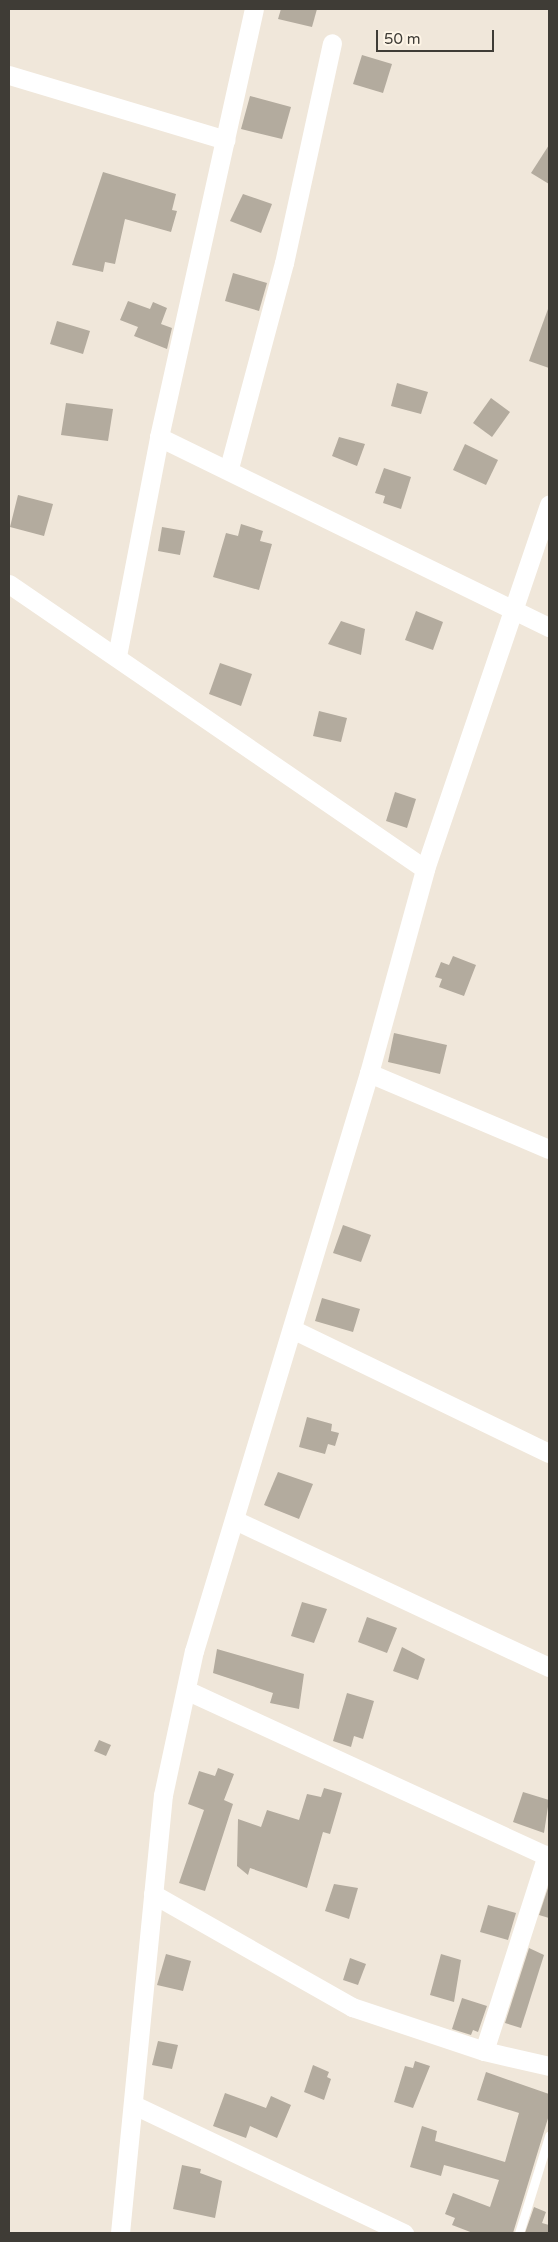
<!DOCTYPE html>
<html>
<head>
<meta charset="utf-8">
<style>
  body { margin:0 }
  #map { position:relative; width:558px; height:2242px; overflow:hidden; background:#f0e7da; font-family:"Varela Round",sans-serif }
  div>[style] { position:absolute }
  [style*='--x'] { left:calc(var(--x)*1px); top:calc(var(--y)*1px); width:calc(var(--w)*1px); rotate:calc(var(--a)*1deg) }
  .building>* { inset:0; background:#b3ab9e }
  .lane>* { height:9px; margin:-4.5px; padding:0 4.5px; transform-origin:4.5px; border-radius:4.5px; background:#fff }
  .street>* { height:19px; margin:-9.5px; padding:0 9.5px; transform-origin:9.5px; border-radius:9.5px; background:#fff }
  span { translate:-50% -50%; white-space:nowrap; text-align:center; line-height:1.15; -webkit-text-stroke:4px #fef5e7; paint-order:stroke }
  .frame { position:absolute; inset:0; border:10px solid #3f3c36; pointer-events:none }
  .scale { position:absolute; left:376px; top:30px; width:118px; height:22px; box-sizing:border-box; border:2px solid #3f3c36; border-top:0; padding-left:6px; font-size:15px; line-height:18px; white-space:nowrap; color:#3f3c36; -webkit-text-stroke:4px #fef5e7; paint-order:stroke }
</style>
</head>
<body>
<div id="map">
  <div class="building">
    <i style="clip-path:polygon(281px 9px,317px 9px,312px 27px,278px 19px)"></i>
    <i style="clip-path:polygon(362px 55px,392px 64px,383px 93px,353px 84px)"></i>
    <i style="clip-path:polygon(250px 96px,291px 107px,282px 139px,241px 129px)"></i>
    <i style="clip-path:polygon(549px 145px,549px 184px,531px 173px)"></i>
    <i style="clip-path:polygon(103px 172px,176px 194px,172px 210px,177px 211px,171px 232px,125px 219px,115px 264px,105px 262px,103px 272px,72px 265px)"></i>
    <i style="clip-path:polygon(243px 194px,272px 204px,261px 233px,230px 221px)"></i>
    <i style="clip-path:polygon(233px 273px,267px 283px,259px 311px,225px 301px)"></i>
    <i style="clip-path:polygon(128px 301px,150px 309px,153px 302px,167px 308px,161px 324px,172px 328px,167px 349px,134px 336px,138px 327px,120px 320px)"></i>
    <i style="clip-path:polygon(548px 309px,549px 310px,549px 368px,529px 361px)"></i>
    <i style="clip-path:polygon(57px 321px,90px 331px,83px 354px,50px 344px)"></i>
    <i style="clip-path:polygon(397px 383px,428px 392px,421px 414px,391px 406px)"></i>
    <i style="clip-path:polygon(491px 398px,510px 412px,492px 437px,473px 423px)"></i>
    <i style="clip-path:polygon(66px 403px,113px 409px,108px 441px,61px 435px)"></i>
    <i style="clip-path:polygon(339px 437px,365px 444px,357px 466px,332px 456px)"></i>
    <i style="clip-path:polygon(465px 444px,498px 460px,486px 485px,453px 470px)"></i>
    <i style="clip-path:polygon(384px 468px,411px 477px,401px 509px,383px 503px,385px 496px,375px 493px)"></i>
    <i style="clip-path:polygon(18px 495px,53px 504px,44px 536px,10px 527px)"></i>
    <i style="clip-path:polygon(241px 524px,263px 531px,260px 541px,272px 544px,259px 590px,213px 577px,226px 533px,238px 536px)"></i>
    <i style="clip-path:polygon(162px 527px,185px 531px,180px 555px,158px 551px)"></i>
    <i style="clip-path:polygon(416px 611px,443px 622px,433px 650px,405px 640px)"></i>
    <i style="clip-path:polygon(341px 621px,365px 629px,361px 655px,328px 644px)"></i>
    <i style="clip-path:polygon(220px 663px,252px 674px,241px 706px,209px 694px)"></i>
    <i style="clip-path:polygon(319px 711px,347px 718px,341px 742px,313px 736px)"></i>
    <i style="clip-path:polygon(395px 792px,416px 799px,407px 828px,386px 821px)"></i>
    <i style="clip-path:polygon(453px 956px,476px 965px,464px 996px,439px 987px,442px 979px,435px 977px,441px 962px,449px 965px)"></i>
    <i style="clip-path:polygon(394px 1033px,447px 1045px,440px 1074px,388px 1062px)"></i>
    <i style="clip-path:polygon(343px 1225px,371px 1235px,361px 1262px,333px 1253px)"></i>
    <i style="clip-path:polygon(322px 1298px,360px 1309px,353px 1332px,315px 1321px)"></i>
    <i style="clip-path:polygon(307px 1417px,332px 1424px,331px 1431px,339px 1433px,335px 1446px,328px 1444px,325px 1454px,299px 1447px)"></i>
    <i style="clip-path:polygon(278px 1472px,313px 1484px,299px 1519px,264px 1505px)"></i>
    <i style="clip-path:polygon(302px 1602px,327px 1609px,314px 1643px,291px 1636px)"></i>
    <i style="clip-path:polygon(367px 1617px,397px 1628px,387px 1653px,358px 1642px)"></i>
    <i style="clip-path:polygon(402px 1647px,425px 1659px,418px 1680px,393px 1671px)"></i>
    <i style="clip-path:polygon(217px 1649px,304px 1674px,299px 1709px,270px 1703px,273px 1693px,213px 1673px)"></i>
    <i style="clip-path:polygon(347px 1693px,374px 1701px,363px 1739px,354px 1736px,351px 1747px,333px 1741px)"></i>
    <i style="clip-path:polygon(99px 1740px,111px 1745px,106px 1756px,94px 1751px)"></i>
    <i style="clip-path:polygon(218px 1768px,234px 1774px,224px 1800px,233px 1804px,205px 1891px,179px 1883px,204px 1810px,188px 1804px,199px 1771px,215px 1776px)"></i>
    <i style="clip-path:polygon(324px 1788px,342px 1793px,330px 1834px,323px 1832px,307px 1888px,250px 1868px,248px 1875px,237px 1866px,238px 1819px,261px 1827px,267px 1810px,299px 1820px,307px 1794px,321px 1797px)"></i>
    <i style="clip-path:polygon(523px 1792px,549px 1800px,544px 1833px,513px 1822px)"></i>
    <i style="clip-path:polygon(334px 1884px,358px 1888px,349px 1919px,325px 1911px)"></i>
    <i style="clip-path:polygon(549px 1885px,549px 1918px,539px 1915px)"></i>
    <i style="clip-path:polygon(488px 1905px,516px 1913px,508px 1940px,480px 1932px)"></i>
    <i style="clip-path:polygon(529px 1948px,544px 1955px,521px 2028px,505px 2023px)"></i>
    <i style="clip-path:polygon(166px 1954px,191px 1961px,183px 1991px,157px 1985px)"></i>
    <i style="clip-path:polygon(441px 1954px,461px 1960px,454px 2002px,430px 1995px)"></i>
    <i style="clip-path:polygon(350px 1958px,366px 1964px,358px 1985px,343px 1980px)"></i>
    <i style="clip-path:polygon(462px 1998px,487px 2006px,478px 2032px,473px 2030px,471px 2035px,452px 2029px)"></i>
    <i style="clip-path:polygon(158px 2041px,178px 2045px,172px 2069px,152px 2065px)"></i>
    <i style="clip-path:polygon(415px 2061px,430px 2066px,413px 2108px,394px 2102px,405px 2066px,413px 2068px)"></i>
    <i style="clip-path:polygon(313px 2065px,329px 2072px,327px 2077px,331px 2079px,324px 2100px,304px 2092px)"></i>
    <i style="clip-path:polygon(486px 2072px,549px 2094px,549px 2115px,513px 2233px,473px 2233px,452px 2225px,455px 2218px,445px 2214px,453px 2193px,490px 2207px,499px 2180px,444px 2165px,441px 2176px,410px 2167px,422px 2126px,437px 2131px,435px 2141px,505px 2162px,519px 2113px,477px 2100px)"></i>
    <i style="clip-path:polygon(225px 2093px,266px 2108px,271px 2096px,291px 2105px,277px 2138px,250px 2126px,246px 2138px,213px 2126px)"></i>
    <i style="clip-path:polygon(182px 2165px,201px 2169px,200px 2173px,222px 2181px,215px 2218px,173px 2209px)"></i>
    <i style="clip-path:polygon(534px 2207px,546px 2212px,542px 2223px,549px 2225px,549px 2233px,525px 2233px)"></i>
  </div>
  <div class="lane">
    <i style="--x:519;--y:2233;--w:102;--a:-72.8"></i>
  </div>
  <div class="street">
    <i style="--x:9;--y:75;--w:226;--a:16.7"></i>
    <i style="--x:159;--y:437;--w:434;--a:26"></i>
    <i style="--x:229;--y:468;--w:212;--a:-75"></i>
    <i style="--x:284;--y:263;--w:225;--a:-77.7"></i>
    <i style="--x:9;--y:584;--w:504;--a:34.41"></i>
    <i style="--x:117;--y:656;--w:223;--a:-79.1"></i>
    <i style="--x:159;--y:437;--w:438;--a:-77.5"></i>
    <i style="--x:369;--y:1073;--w:195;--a:22.9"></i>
    <i style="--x:292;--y:1329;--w:285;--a:25.8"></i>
    <i style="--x:237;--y:1521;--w:344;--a:25.1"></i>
    <i style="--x:186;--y:1690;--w:400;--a:24.7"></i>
    <i style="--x:153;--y:1894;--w:229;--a:29.6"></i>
    <i style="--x:352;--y:2007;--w:139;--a:18.4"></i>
    <i style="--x:484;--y:2051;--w:67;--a:13"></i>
    <i style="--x:484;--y:2051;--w:206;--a:-72.2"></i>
    <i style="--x:134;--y:2105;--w:299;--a:25.4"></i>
    <i style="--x:120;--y:2233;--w:440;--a:-84.4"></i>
    <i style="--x:163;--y:1795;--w:147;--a:-77.9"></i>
    <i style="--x:194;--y:1651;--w:604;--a:-73.16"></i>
    <i style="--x:369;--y:1073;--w:212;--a:-74.6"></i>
    <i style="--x:425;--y:869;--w:385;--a:-71.2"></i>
  </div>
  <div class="frame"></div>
  <div class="scale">50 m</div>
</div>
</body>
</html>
